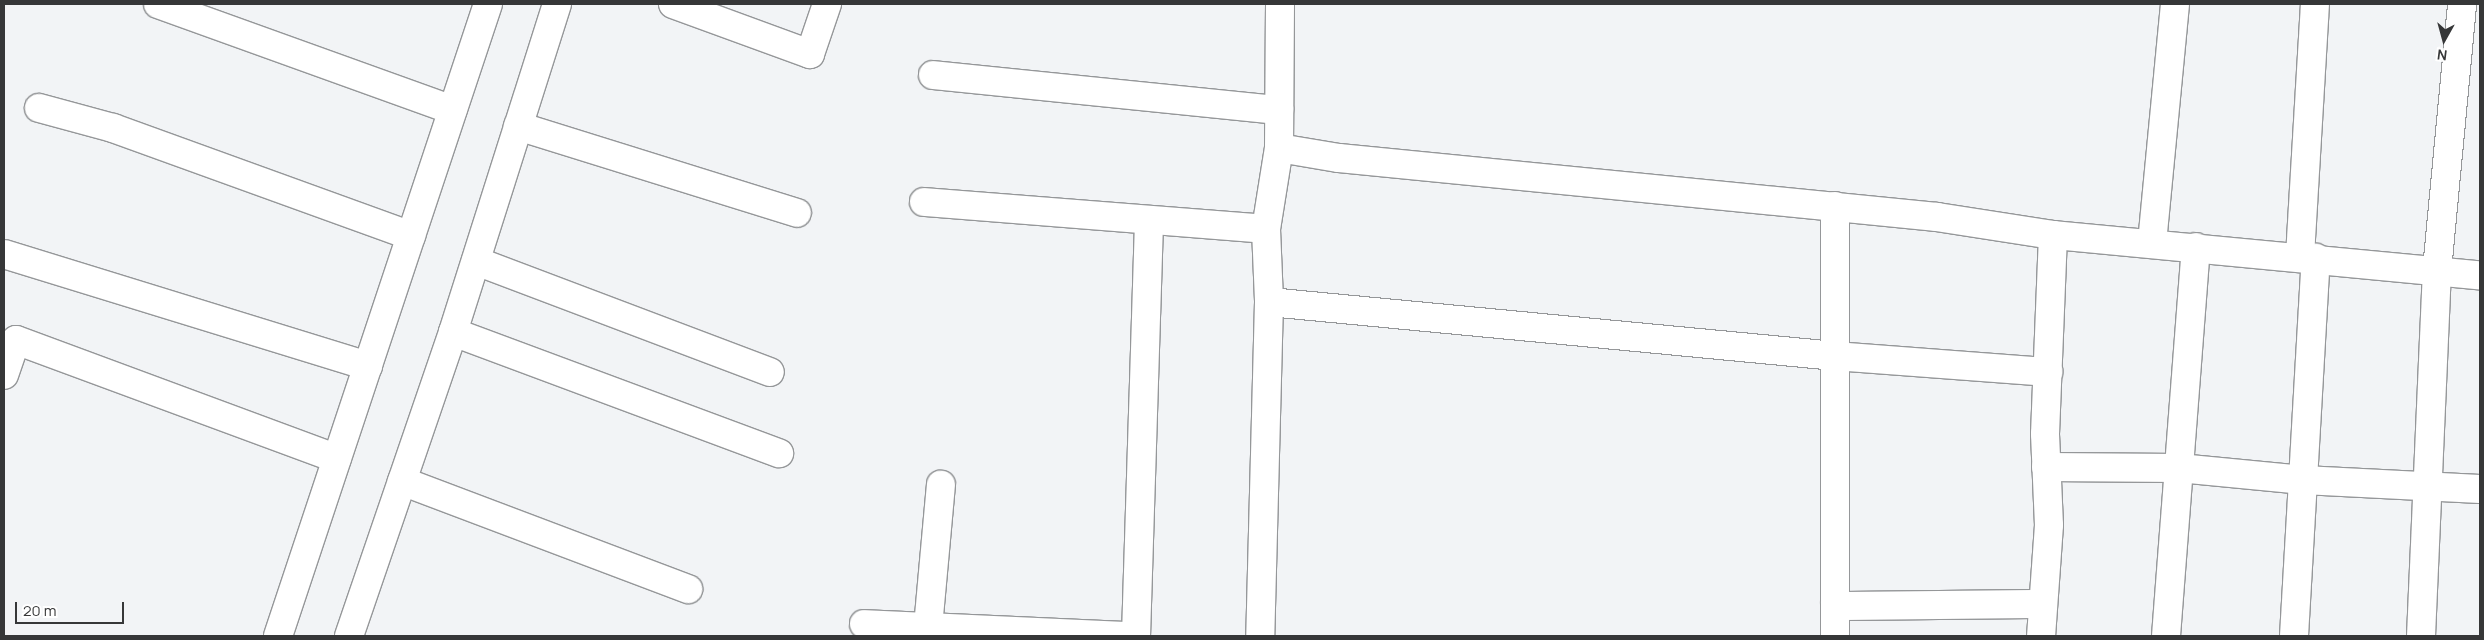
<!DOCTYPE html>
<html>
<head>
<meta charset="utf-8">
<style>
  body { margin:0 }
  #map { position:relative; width:2484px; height:640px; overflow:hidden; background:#f2f4f6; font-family:Manrope,sans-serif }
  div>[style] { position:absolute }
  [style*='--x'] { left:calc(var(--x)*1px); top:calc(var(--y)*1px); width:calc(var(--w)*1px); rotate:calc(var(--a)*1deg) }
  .roads { filter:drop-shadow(1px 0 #959799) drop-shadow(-1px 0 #959799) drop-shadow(0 1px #959799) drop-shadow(0 -1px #959799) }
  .minor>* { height:28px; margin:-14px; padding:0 14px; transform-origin:14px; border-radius:14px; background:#fff }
  .tertiary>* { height:28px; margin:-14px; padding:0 14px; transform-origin:14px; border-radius:14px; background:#fff }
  span { translate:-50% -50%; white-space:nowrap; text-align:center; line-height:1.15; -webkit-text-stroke:4px #fff; paint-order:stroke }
  .frame { position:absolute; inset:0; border:5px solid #363738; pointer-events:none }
  .north { position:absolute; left:2419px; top:15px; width:50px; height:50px; -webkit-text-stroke:4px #fff; paint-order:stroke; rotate:187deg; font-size:14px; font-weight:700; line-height:20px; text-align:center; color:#363738 }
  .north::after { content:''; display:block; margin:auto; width:18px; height:22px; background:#363738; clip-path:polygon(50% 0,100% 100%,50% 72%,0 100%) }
  .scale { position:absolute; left:15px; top:602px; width:109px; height:22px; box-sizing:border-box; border:2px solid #363738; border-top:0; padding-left:6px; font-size:15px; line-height:18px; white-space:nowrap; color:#363738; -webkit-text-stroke:4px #fff; paint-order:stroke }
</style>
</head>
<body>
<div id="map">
  <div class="roads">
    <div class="minor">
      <i style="--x:158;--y:4;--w:313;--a:19.8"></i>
      <i style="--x:673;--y:4;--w:146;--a:20.1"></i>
      <i style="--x:810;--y:54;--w:53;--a:-71.2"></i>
      <i style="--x:933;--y:75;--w:348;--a:5.8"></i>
      <i style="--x:39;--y:108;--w:77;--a:15.1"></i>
      <i style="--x:113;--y:128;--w:317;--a:19.9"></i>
      <i style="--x:518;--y:126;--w:292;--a:17.3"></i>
      <i style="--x:1279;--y:148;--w:61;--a:9.5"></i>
      <i style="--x:1339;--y:158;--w:601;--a:5.63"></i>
      <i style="--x:1937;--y:217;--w:117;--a:8.8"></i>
      <i style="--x:2053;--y:235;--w:199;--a:92.3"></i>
      <i style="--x:2045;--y:434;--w:91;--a:87.5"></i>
      <i style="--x:2049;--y:525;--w:111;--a:94.1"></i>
      <i style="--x:924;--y:202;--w:343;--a:4.5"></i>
      <i style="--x:1266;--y:229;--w:73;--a:87.6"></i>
      <i style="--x:1269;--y:302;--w:334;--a:91.5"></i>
      <i style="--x:1266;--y:229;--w:82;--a:-80.9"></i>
      <i style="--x:1279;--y:148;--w:144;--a:-89.6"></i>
      <i style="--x:2053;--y:235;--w:429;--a:5.4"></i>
      <i style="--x:2152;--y:243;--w:240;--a:-84.5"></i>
      <i style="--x:4;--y:254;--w:381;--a:17.1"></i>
      <i style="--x:2300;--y:256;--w:252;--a:-86.6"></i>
      <i style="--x:476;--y:261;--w:314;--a:20.7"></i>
      <i style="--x:1269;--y:302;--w:569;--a:5.45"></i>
      <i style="--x:1835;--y:356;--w:214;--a:4.3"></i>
      <i style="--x:453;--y:332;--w:348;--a:20.4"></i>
      <i style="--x:4;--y:375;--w:37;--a:-71"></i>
      <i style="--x:16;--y:340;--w:342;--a:20.3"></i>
      <i style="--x:2046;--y:467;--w:133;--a:0.4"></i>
      <i style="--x:2179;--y:468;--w:125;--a:5.5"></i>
      <i style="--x:2303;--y:480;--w:177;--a:2.9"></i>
      <i style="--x:402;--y:481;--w:306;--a:20.7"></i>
      <i style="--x:1835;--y:606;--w:208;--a:-0.6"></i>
      <i style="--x:864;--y:624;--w:264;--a:2.6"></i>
      <i style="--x:928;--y:627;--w:143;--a:-84.8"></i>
      <i style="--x:1136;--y:636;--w:416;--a:-88.2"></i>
      <i style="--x:1835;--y:636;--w:430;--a:-90"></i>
      <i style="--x:2166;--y:636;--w:390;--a:-85.6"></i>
      <i style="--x:2294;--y:636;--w:379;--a:-86.7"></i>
      <i style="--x:2421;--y:636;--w:366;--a:-87.5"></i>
      <i style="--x:2437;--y:270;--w:267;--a:-84.6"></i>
    </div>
    <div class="tertiary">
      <i style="--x:278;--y:636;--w:666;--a:-71.62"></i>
      <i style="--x:349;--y:636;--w:321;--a:-71.1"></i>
      <i style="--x:453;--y:332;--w:344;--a:-72.4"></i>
    </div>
  </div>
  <div class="frame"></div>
  <div class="north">N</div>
  <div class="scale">20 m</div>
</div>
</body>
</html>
